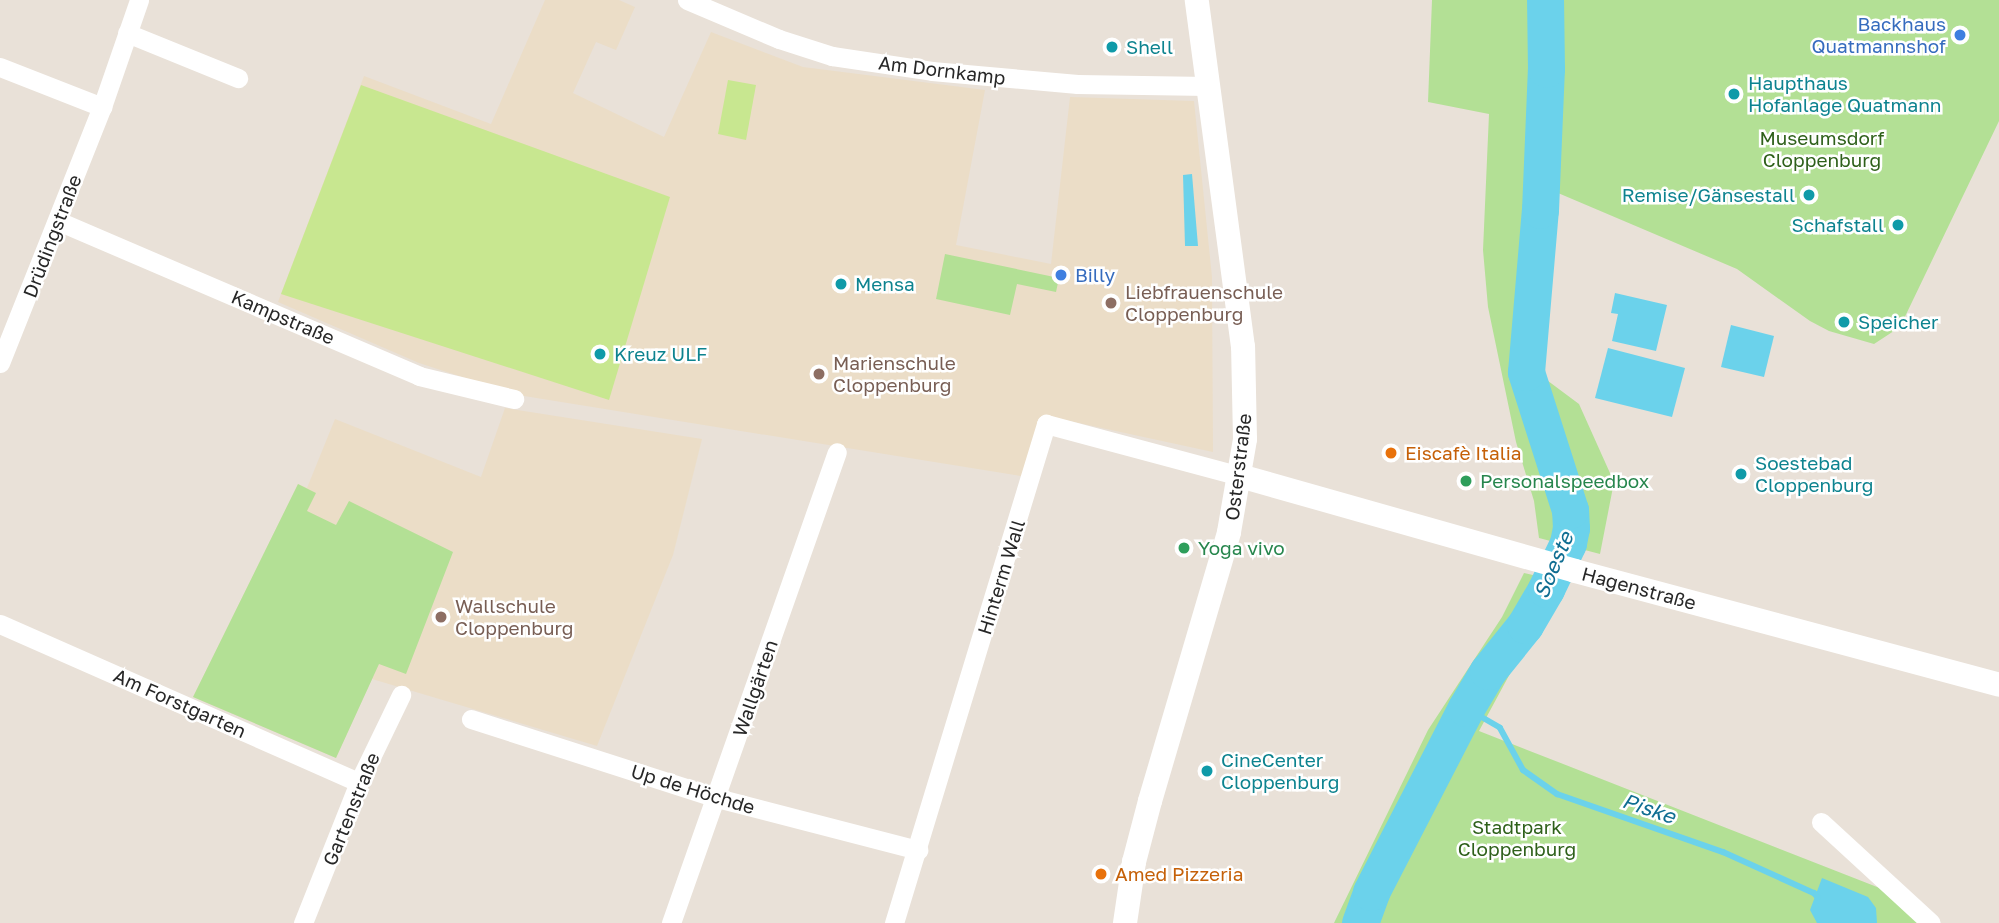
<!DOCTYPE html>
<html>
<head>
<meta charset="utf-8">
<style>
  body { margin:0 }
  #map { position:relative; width:1999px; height:923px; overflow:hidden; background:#e9e1d8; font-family:"Golos Text",sans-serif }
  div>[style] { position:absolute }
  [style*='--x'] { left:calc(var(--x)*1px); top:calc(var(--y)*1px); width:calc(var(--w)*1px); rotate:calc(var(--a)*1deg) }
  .education>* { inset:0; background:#ebddc7 }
  .green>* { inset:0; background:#b3e095 }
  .pitch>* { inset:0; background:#c8e790 }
  .water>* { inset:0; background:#6bd2eb }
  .stream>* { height:6px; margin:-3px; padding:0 3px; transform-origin:3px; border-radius:3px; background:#6bd2eb }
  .river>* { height:37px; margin:-18.5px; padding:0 18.5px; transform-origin:18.5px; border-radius:18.5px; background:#6bd2eb }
  .minor>* { height:19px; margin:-9.5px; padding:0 9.5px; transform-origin:9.5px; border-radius:9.5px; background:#fff }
  .tertiary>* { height:24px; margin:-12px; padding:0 12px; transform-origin:12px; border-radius:12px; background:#fff }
  .dots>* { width:19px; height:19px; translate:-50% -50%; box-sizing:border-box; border:4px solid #fff; border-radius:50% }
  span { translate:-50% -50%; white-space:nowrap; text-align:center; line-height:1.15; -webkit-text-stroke:5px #fff; paint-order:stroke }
  .shop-label { font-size:19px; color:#366cbe }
  .right { translate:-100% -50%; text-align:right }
  .left { translate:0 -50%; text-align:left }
  .culture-label { font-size:19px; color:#0d838f }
  .street-label { font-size:19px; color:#272727 }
  .park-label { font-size:19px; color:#2e601a }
  .education-label { font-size:19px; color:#785e54 }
  .food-label { font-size:19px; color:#c56008 }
  .leisure-label { font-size:19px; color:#27864d }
  .water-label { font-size:21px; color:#106e92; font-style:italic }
</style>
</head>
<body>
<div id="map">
  <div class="education">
    <i style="clip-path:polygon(545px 0,619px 0,635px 7px,616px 50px,596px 42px,573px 93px,664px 137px,711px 32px,803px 67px,985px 90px,956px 245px,1051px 264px,1070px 97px,1194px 101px,1212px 277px,1213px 452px,1051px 417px,1027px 477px,518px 395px,419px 363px,278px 302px,364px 76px,491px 124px)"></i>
    <i style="clip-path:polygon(505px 408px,702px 439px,673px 555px,597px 746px,372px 679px,336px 758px,193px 697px,298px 484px,307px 488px,335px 419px,481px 477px)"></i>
  </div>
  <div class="green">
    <i style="clip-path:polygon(1432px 0,1999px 0,1999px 121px,1900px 327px,1874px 344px,1829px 331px,1810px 321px,1737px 269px,1558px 193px,1540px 375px,1579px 404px,1614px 482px,1600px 554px,1539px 538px,1534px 501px,1516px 442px,1488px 307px,1483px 250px,1489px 114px,1428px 102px)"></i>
    <i style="clip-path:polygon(945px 254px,1059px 278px,1056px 292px,1017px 284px,1010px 315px,936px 299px)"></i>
    <i style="clip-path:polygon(298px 484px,316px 493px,307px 511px,336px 525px,349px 501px,453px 552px,406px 674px,379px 664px,336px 758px,193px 697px)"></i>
    <i style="clip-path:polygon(1524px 573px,1560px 581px,1479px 731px,1895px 894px,1925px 923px,1334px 923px,1428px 730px,1502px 617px)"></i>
  </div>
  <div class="pitch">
    <i style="clip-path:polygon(728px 80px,756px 85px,746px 140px,718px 134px)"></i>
    <i style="clip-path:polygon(361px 85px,670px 197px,609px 400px,281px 294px)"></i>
  </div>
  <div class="water">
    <i style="clip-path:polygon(1192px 174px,1198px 246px,1185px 246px,1183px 175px)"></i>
    <i style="clip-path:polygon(1615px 293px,1667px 305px,1656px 351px,1612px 341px,1618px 314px,1611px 313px)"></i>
    <i style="clip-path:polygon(1731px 325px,1774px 336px,1764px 377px,1721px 367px)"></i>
    <i style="clip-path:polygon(1608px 348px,1685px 368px,1672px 417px,1595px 398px)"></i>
    <i style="clip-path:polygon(1822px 878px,1868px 897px,1876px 908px,1877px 923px,1817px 923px,1810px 910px)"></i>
  </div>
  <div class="stream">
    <i style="--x:1466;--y:708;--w:39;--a:30"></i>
    <i style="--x:1500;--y:728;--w:48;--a:61.3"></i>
    <i style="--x:1523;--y:770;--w:42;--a:35.2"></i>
    <i style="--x:1557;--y:794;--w:176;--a:19.3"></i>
    <i style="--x:1723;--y:852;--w:100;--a:24.3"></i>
    <i style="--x:1814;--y:893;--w:6;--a:51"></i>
  </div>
  <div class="river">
    <i style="--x:1360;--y:923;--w:33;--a:-70"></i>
    <i style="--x:1371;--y:892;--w:207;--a:-62.7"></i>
    <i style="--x:1466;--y:708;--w:43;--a:-59.3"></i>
    <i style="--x:1488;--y:671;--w:59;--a:-51.2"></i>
    <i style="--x:1525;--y:625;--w:42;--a:-59.7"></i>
    <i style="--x:1546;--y:589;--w:51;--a:-64.4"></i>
    <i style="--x:1568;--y:543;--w:15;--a:-79"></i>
    <i style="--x:1571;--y:528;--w:18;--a:-93"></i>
    <i style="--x:1570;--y:510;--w:145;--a:-107.7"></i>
    <i style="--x:1526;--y:372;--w:163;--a:-85.1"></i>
    <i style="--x:1540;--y:210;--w:141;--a:-87.6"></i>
    <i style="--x:1546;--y:69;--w:69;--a:-90.8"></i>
  </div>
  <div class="minor">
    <i style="--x:687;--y:0;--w:100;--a:23"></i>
    <i style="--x:779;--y:39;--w:56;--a:17.8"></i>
    <i style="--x:832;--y:56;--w:101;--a:8.5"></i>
    <i style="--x:932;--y:71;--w:146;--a:5.1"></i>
    <i style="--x:1077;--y:84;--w:131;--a:0.9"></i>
    <i style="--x:127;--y:33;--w:120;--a:22.1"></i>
    <i style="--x:0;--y:67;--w:110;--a:21.4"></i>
    <i style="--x:58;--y:221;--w:393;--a:23.2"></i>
    <i style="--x:419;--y:376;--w:98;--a:13.6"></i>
    <i style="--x:0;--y:363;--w:276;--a:-68.3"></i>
    <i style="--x:102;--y:107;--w:113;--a:-70.9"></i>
    <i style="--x:0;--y:624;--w:392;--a:23.8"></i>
    <i style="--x:471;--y:719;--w:258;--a:17.8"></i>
    <i style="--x:717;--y:798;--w:208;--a:14.5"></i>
    <i style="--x:1821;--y:822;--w:149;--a:42.6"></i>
    <i style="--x:303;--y:923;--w:152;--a:-68.3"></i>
    <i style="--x:359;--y:782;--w:97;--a:-64.2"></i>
    <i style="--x:671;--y:923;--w:499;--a:-70.6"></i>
    <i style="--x:894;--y:923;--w:522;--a:-73.06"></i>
    <i style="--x:1046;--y:424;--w:201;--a:15"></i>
  </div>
  <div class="tertiary">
    <i style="--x:1240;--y:476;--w:348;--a:15.8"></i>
    <i style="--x:1575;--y:571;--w:439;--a:15"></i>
    <i style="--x:1125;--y:923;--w:62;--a:-81.6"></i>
    <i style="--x:1134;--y:862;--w:63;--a:-75.3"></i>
    <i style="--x:1150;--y:801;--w:280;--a:-73.6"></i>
    <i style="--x:1229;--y:532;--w:94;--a:-80.2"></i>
    <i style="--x:1245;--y:439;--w:92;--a:-91.2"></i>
    <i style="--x:1243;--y:347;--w:350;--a:-97.6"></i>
  </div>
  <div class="dots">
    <i style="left:1960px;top:35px;background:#3f7fe0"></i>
    <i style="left:1112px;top:47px;background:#0f9aa8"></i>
    <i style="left:1734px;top:94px;background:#0f9aa8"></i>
    <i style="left:1809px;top:195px;background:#0f9aa8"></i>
    <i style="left:1898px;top:225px;background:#0f9aa8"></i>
    <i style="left:1061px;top:275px;background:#3f7fe0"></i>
    <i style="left:841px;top:284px;background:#0f9aa8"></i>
    <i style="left:1111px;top:303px;background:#8d6e63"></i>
    <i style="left:1844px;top:322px;background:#0f9aa8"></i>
    <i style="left:600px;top:354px;background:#0f9aa8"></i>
    <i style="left:819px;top:374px;background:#8d6e63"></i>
    <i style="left:1391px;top:453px;background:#e8710a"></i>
    <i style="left:1741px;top:474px;background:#0f9aa8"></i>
    <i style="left:1466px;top:481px;background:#2e9e5b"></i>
    <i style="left:1184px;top:548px;background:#2e9e5b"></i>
    <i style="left:441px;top:617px;background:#8d6e63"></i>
    <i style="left:1207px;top:771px;background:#0f9aa8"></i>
    <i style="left:1101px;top:874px;background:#e8710a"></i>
  </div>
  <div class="shop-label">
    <span class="right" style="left:1946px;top:35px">Backhaus<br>Quatmannshof</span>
    <span class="left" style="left:1075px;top:275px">Billy</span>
  </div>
  <div class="culture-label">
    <span class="left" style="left:1126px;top:47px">Shell</span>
    <span class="left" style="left:1748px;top:94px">Haupthaus<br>Hofanlage Quatmann</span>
    <span class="right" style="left:1795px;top:195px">Remise/Gänsestall</span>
    <span class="right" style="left:1884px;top:225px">Schafstall</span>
    <span class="left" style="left:855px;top:284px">Mensa</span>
    <span class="left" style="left:1858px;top:322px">Speicher</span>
    <span class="left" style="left:614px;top:354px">Kreuz ULF</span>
    <span class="left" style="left:1755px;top:474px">Soestebad<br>Cloppenburg</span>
    <span class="left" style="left:1221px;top:771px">CineCenter<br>Cloppenburg</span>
  </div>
  <div class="street-label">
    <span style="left:942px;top:70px;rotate:7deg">Am Dornkamp</span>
    <span style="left:52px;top:236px;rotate:-69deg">Drüdingstraße</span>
    <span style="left:283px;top:317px;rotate:23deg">Kampstraße</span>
    <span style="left:1238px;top:467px;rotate:-83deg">Osterstraße</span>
    <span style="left:1001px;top:577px;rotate:-73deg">Hinterm Wall</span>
    <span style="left:1639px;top:588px;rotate:15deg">Hagenstraße</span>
    <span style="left:755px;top:688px;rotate:-71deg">Wallgärten</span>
    <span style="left:180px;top:703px;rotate:24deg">Am Forstgarten</span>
    <span style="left:693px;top:789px;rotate:17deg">Up de Höchde</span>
    <span style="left:351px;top:809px;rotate:-68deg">Gartenstraße</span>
  </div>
  <div class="park-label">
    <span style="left:1822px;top:149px">Museumsdorf<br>Cloppenburg</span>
    <span style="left:1517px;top:838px">Stadtpark<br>Cloppenburg</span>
  </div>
  <div class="education-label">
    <span class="left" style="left:1125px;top:303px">Liebfrauenschule<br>Cloppenburg</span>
    <span class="left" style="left:833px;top:374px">Marienschule<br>Cloppenburg</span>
    <span class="left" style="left:455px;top:617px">Wallschule<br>Cloppenburg</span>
  </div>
  <div class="food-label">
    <span class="left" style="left:1405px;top:453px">Eiscafè Italia</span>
    <span class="left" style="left:1115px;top:874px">Amed Pizzeria</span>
  </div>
  <div class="leisure-label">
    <span class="left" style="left:1480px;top:481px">Personalspeedbox</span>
    <span class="left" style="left:1198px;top:548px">Yoga vivo</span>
  </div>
  <div class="water-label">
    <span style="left:1553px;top:565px;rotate:-67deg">Soeste</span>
    <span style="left:1649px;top:808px;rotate:19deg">Piske</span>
  </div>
</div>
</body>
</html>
